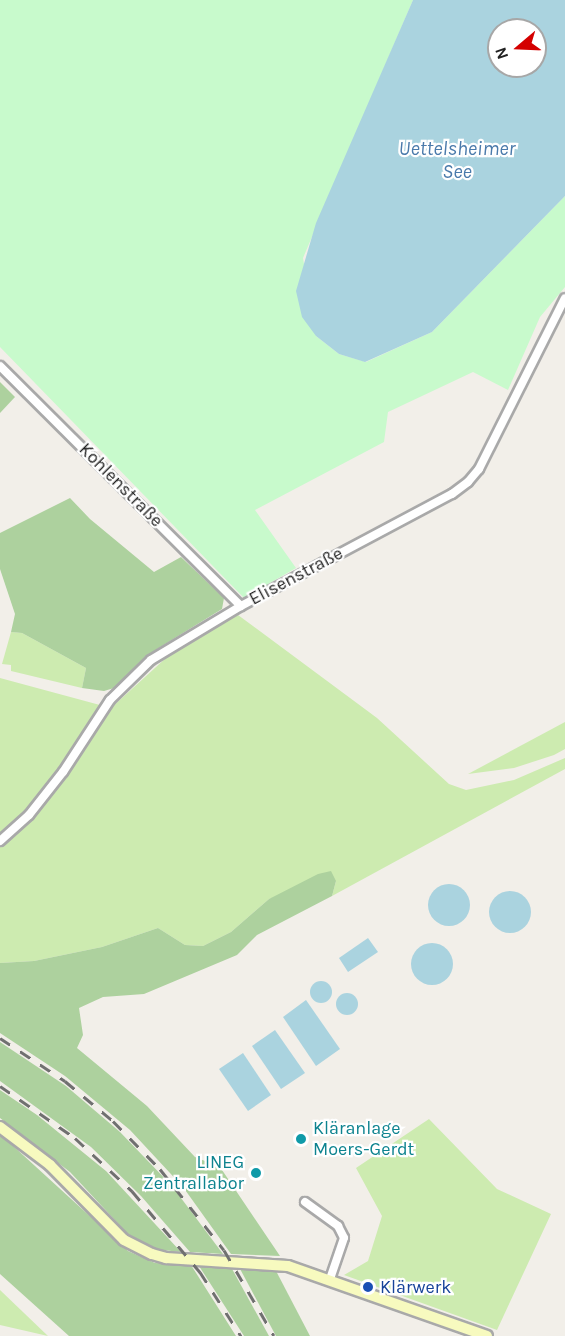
<!DOCTYPE html>
<html>
<head>
<meta charset="utf-8">
<style>
  body { margin:0 }
  #map { position:relative; width:565px; height:1336px; overflow:hidden; background:#f2efe9; font-family:Karla,sans-serif }
  div>[style] { position:absolute }
  [style*='--x'] { left:calc(var(--x)*1px); top:calc(var(--y)*1px); width:calc(var(--w)*1px); rotate:calc(var(--a)*1deg) }
  .grass>* { inset:0; background:#cdebb0 }
  .forest>* { inset:0; background:#add19e }
  .park>* { inset:0; background:#c8facc }
  .water>* { inset:0; background:#aad3df }
  .round { border-radius:50% }
  .roads { filter:drop-shadow(2px 0 #a9a9a9) drop-shadow(-2px 0 #a9a9a9) drop-shadow(0 2px #a9a9a9) drop-shadow(0 -2px #a9a9a9) }
  .street>* { height:8px; margin:-4px; padding:0 4px; transform-origin:4px; border-radius:4px; background:#fff }
  .secondary>* { height:10px; margin:-5px; padding:0 5px; transform-origin:5px; border-radius:5px; background:#f7fabf }
  .rail>* { height:3px; margin-top:-1.5px; transform-origin:0; background:repeating-linear-gradient(90deg,#707070 0 12px,transparent 0 24px) }
  .dots>* { width:16px; height:16px; translate:-50% -50%; box-sizing:border-box; border:3px solid #fff; border-radius:50% }
  span { translate:-50% -50%; white-space:nowrap; text-align:center; line-height:1.15; -webkit-text-stroke:4.5px #fff; paint-order:stroke }
  .street-label { font-size:18px; color:#222 }
  .culture-label { font-size:18px; color:#0d838f }
  .left { translate:0 -50%; text-align:left }
  .right { translate:-100% -50%; text-align:right }
  .transit-label { font-size:18px; color:#164399 }
  .water-label { font-size:20px; color:#4a7aab; font-style:italic }
  .north { position:absolute; left:487px; top:18px; width:60px; height:60px; box-sizing:border-box; background:#fff; border:2px solid #a7a7a7; border-radius:50%; rotate:251deg; font-size:16px; font-weight:700; line-height:24px; text-align:center; color:#222 }
  .north::after { content:''; display:block; margin:auto; width:21px; height:27px; background:#d40000; clip-path:polygon(50% 0,100% 100%,50% 72%,0 100%) }
</style>
</head>
<body>
<div id="map">
  <div class="grass">
    <i style="clip-path:polygon(238px 615px,377px 718px,449px 784px,466px 790px,514px 780px,565px 758px,565px 769px,332px 896px,336px 881px,269px 899px,231px 932px,203px 946px,185px 945px,158px 928px,102px 947px,34px 961px,0 963px,0 678px,111px 708px,178px 647px)"></i>
    <i style="clip-path:polygon(11px 632px,22px 633px,86px 668px,82px 688px,11px 671px,11px 665px,2px 664px)"></i>
    <i style="clip-path:polygon(565px 722px,565px 749px,554px 755px,514px 768px,468px 774px)"></i>
    <i style="clip-path:polygon(429px 1119px,497px 1189px,551px 1214px,497px 1330px,344px 1275px,368px 1261px,382px 1216px,356px 1168px)"></i>
    <i style="clip-path:polygon(0 1290px,48px 1336px,0 1325px)"></i>
  </div>
  <div class="forest">
    <i style="clip-path:polygon(0 382px,15px 397px,0 413px)"></i>
    <i style="clip-path:polygon(70px 498px,90px 519px,154px 572px,181px 557px,224px 598px,222px 609px,157px 649px,114px 688px,104px 691px,82px 688px,86px 668px,22px 633px,11px 632px,15px 614px,0 569px,0 533px)"></i>
    <i style="clip-path:polygon(331px 871px,336px 881px,332px 896px,257px 935px,237px 955px,144px 994px,103px 997px,79px 1008px,83px 1035px,77px 1048px,147px 1106px,195px 1157px,220px 1167px,280px 1256px,231px 1254px,183px 1187px,130px 1130px,65px 1076px,0 1033px,0 963px,34px 961px,102px 947px,158px 928px,185px 945px,203px 946px,231px 932px,269px 899px,318px 874px)"></i>
    <i style="clip-path:polygon(0 1042px,66px 1086px,120px 1132px,172px 1186px,223px 1254px,190px 1252px,141px 1196px,91px 1147px,0 1081px)"></i>
    <i style="clip-path:polygon(0 1090px,37px 1115px,106px 1171px,181px 1252px,153px 1249px,127px 1233px,70px 1172px,0 1118px)"></i>
    <i style="clip-path:polygon(0 1134px,128px 1251px,155px 1263px,191px 1265px,236px 1336px,69px 1336px,0 1274px)"></i>
    <i style="clip-path:polygon(199px 1266px,231px 1267px,269px 1336px,244px 1336px)"></i>
    <i style="clip-path:polygon(239px 1267px,275px 1269px,310px 1336px,276px 1336px)"></i>
  </div>
  <div class="park">
    <i style="clip-path:polygon(0 0,413px 0,303px 258px,316px 336px,339px 354px,366px 362px,432px 332px,565px 196px,565px 287px,540px 317px,508px 390px,473px 372px,388px 412px,384px 442px,255px 510px,296px 568px,244px 598px,0 347px)"></i>
  </div>
  <div class="water">
    <i style="clip-path:polygon(evenodd,413px 0,565px 0,565px 196px,432px 332px,365px 362px,339px 354px,316px 336px,302px 317px,296px 291px,316px 223px,413px 0,499px 30px,535px 30px,535px 66px,499px 66px,499px 30px)"></i>
    <i class="round" style="left:428px;top:884px;width:42px;height:42px"></i>
    <i class="round" style="left:489px;top:891px;width:42px;height:42px"></i>
    <i style="clip-path:polygon(368px 938px,378px 952px,348px 972px,339px 958px)"></i>
    <i class="round" style="left:411px;top:943px;width:42px;height:42px"></i>
    <i class="round" style="left:310px;top:981px;width:22px;height:22px"></i>
    <i class="round" style="left:336px;top:993px;width:22px;height:22px"></i>
    <i style="clip-path:polygon(306px 1000px,340px 1049px,316px 1066px,283px 1017px)"></i>
    <i style="clip-path:polygon(275px 1030px,305px 1073px,281px 1089px,252px 1046px)"></i>
    <i style="clip-path:polygon(243px 1053px,271px 1095px,248px 1111px,219px 1069px)"></i>
  </div>
  <div class="roads">
    <div class="street">
      <i style="--x:0;--y:366;--w:340;--a:44.9"></i>
      <i style="--x:0;--y:841;--w:39;--a:-42"></i>
      <i style="--x:29;--y:815;--w:55;--a:-51.7"></i>
      <i style="--x:63;--y:772;--w:86;--a:-56.9"></i>
      <i style="--x:110;--y:700;--w:57;--a:-44.3"></i>
      <i style="--x:151;--y:660;--w:105;--a:-31"></i>
      <i style="--x:241;--y:606;--w:239;--a:-28"></i>
      <i style="--x:452;--y:494;--w:20;--a:-37"></i>
      <i style="--x:468;--y:482;--w:17;--a:-50"></i>
      <i style="--x:479;--y:469;--w:191;--a:-63.3"></i>
      <i style="--x:305;--y:1202;--w:41;--a:36"></i>
      <i style="--x:338;--y:1226;--w:13;--a:63"></i>
      <i style="--x:344;--y:1238;--w:43;--a:108.9"></i>
    </div>
    <div class="secondary">
      <i style="--x:0;--y:1127;--w:63;--a:37.2"></i>
      <i style="--x:50;--y:1165;--w:105;--a:45.4"></i>
      <i style="--x:124;--y:1240;--w:31;--a:27"></i>
      <i style="--x:152;--y:1254;--w:15;--a:16"></i>
      <i style="--x:166;--y:1258;--w:122;--a:3.8"></i>
      <i style="--x:288;--y:1266;--w:211;--a:19.4"></i>
    </div>
  </div>
  <div class="rail">
    <i style="--x:0;--y:1038;--w:78;--a:33.5"></i>
    <i style="--x:65;--y:1081;--w:62;--a:39.8"></i>
    <i style="--x:113;--y:1121;--w:67;--a:45.6"></i>
    <i style="--x:160;--y:1169;--w:103;--a:51.7"></i>
    <i style="--x:224;--y:1250;--w:99;--a:59.8"></i>
    <i style="--x:0;--y:1086;--w:91;--a:34.7"></i>
    <i style="--x:75;--y:1138;--w:78;--a:42.9"></i>
    <i style="--x:132;--y:1191;--w:106;--a:50"></i>
    <i style="--x:200;--y:1272;--w:76;--a:57.4"></i>
  </div>
  <div class="dots">
    <i style="left:301px;top:1139px;background:#0f9aa8"></i>
    <i style="left:256px;top:1173px;background:#0f9aa8"></i>
    <i style="left:368px;top:1287px;background:#1a4fb4"></i>
  </div>
  <div class="street-label">
    <span style="left:121px;top:485px;rotate:45deg">Kohlenstraße</span>
    <span style="left:296px;top:576px;rotate:-28deg">Elisenstraße</span>
  </div>
  <div class="culture-label">
    <span class="left" style="left:313px;top:1139px">Kläranlage<br>Moers-Gerdt</span>
    <span class="right" style="left:244px;top:1173px">LINEG<br>Zentrallabor</span>
  </div>
  <div class="transit-label">
    <span class="left" style="left:380px;top:1287px">Klärwerk</span>
  </div>
  <div class="water-label">
    <span style="left:457px;top:160px">Uettelsheimer<br>See</span>
  </div>
  <div class="north">N</div>
</div>
</body>
</html>
